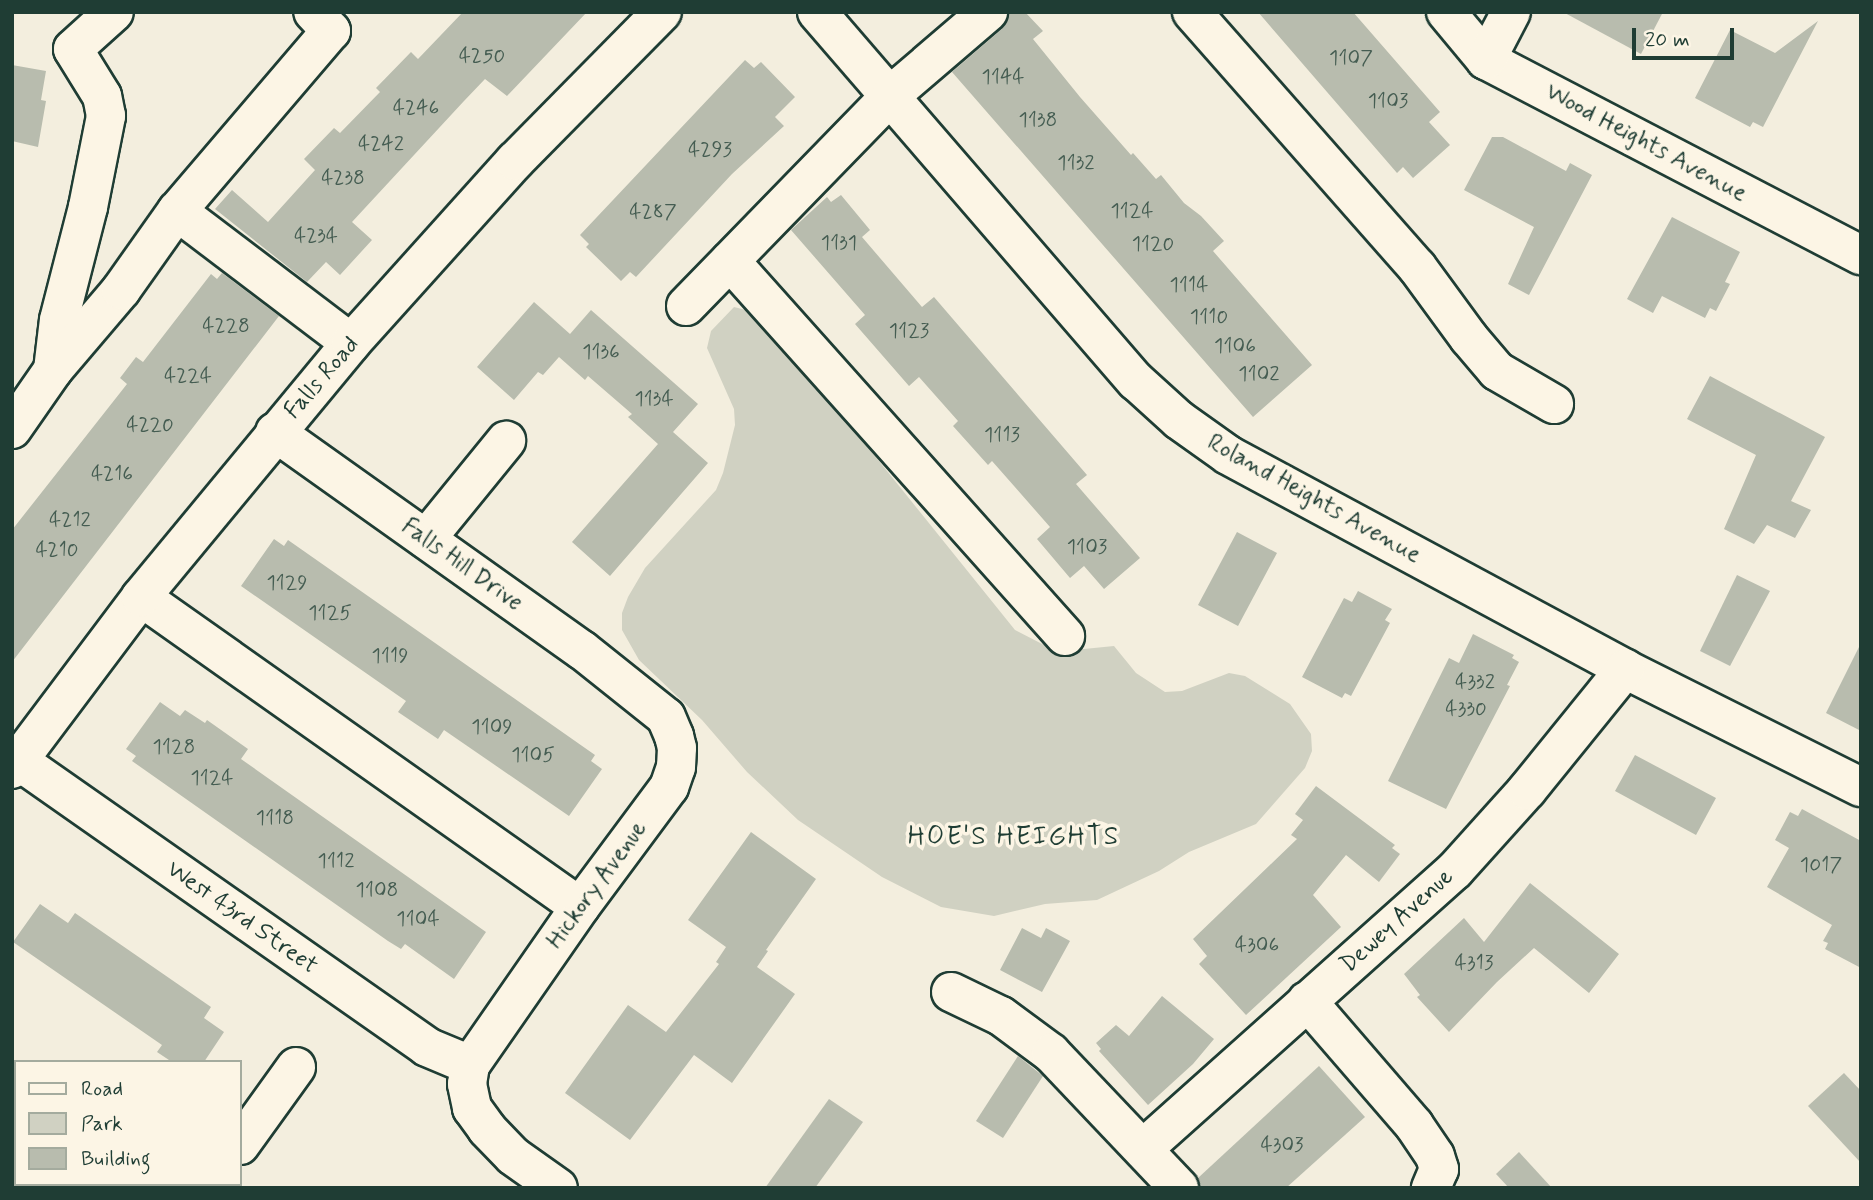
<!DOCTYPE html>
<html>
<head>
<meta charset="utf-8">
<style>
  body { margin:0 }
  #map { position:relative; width:1873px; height:1200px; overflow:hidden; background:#f3eede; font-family:Mynerve,sans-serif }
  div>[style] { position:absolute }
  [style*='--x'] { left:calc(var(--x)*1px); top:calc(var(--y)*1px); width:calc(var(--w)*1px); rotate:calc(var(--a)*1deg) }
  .green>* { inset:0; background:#d0d1c2 }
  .building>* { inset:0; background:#b8bcae }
  .roads { filter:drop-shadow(2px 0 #1f3d34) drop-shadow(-2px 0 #1f3d34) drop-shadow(0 2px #1f3d34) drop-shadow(0 -2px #1f3d34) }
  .minor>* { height:38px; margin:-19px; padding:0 19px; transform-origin:19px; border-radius:19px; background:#fcf5e5 }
  .major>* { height:38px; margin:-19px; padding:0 19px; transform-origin:19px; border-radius:19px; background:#fcf5e5 }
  span { translate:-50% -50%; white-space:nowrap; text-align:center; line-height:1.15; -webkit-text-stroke:7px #fcf5e5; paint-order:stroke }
  .number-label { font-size:21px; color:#455d52 }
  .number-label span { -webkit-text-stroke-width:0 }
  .street-label { font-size:24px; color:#1f3d34 }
  .neighbourhood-label { font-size:26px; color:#1f3d34; letter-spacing:2px }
  .frame { position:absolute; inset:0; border:14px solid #1f3d34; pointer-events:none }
  .legend { position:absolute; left:14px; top:1060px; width:228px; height:126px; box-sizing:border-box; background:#fcf5e5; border:2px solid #a4ab9e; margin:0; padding:9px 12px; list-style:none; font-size:21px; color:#1f3d34 }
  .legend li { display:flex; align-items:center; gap:14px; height:35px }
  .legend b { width:35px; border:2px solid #a4ab9e }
  .scale { position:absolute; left:1632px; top:28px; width:102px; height:32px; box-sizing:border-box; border:4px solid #1f3d34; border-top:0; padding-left:9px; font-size:21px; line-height:24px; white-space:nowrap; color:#1f3d34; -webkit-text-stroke:5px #fcf5e5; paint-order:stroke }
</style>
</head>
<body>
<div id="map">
  <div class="green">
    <i style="clip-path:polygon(734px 307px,750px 311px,788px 348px,1015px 630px,1046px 646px,1064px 651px,1114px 646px,1136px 673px,1165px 692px,1182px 691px,1229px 673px,1245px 676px,1290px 704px,1311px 734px,1312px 751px,1305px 768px,1256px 824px,1189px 852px,1159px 871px,1097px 900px,1045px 904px,994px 916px,941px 907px,882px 877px,798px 820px,747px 772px,702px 720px,639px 660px,622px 630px,622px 613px,628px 597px,645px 568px,716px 490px,723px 473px,735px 425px,734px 409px,707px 348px,711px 331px)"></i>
  </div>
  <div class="building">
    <i style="clip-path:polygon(463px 12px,587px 12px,507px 96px,485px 79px,464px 101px,352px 222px,372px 240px,340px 275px,326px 262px,307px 282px,215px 209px,232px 190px,268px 222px,315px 170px,304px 159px,334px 128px,340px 133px,380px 92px,376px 88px,411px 52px,418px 59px)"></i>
    <i style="clip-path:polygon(1009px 12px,1025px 12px,1043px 31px,1033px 39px,1080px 97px,1131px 155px,1133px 153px,1156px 179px,1161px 175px,1184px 203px,1201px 216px,1224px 241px,1213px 251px,1312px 365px,1253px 417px,952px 72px,1002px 29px)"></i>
    <i style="clip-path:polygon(1258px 12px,1353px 12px,1440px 112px,1429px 122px,1450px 145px,1413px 178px,1403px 167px,1397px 173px)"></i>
    <i style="clip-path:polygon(1563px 12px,1663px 12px,1641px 54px)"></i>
    <i style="clip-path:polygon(1818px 21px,1763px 127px,1753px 122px,1750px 127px,1695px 98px,1730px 30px,1775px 53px)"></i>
    <i style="clip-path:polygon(745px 60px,754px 68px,761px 62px,795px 97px,775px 117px,784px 126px,732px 174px,636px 277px,630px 272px,621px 281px,586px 247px,589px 244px,580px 235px)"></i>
    <i style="clip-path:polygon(12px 65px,46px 71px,41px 100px,46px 101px,38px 147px,12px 141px)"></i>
    <i style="clip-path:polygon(1492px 137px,1503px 137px,1566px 171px,1570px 163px,1592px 175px,1529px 295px,1508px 284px,1534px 227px,1464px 190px)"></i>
    <i style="clip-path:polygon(841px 195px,870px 230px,862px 237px,922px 307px,934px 297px,1087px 475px,1076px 484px,1140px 558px,1104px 589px,1084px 566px,1070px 578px,1037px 539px,1050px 527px,992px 461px,988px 465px,953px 426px,958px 421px,919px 377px,909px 386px,855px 324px,865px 315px,791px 230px,827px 197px,831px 202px)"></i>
    <i style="clip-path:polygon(1672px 217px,1740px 252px,1725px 282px,1730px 284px,1716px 311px,1710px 308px,1705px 318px,1662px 296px,1653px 313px,1627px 299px)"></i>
    <i style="clip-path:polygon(222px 273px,279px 316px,12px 662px,12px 530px,127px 384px,120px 378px,136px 357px,143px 362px,211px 274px,217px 279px)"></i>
    <i style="clip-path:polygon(534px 302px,570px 334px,591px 310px,698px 404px,673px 432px,708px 463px,610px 576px,572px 542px,658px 444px,628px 417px,632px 414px,588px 376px,585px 380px,559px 357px,543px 375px,538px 372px,514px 400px,477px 367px)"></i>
    <i style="clip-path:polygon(1710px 376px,1825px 437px,1791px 501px,1811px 510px,1795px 538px,1767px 525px,1754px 544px,1724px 529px,1756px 455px,1687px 419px)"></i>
    <i style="clip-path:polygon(1237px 532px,1277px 553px,1238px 626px,1198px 605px)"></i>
    <i style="clip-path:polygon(274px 539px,284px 546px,288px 540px,595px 755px,591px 761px,602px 769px,569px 816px,444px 730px,438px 739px,398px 712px,406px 701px,241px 586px)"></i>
    <i style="clip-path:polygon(1737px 575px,1770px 591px,1730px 666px,1700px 651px)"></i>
    <i style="clip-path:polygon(1358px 591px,1392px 609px,1385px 620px,1390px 623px,1351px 696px,1345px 693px,1342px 698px,1302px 677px,1344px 598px,1352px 602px)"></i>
    <i style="clip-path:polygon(1473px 634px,1514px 655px,1512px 658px,1519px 662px,1507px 685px,1510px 686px,1446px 809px,1388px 781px,1449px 658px,1459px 663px)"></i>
    <i style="clip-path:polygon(1861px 643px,1861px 731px,1826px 713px)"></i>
    <i style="clip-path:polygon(160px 702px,180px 716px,185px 710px,205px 723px,207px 720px,248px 749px,241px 759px,486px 932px,454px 979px,405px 944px,401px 949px,388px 941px,132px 761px,136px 756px,126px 749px)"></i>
    <i style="clip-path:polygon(1635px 755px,1716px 798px,1696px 835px,1615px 791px)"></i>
    <i style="clip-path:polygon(1316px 786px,1395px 845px,1392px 848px,1400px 854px,1379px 882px,1346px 855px,1313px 895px,1341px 927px,1246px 1015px,1199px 964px,1207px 956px,1193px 939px,1297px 839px,1291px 835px,1303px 820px,1295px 814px)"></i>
    <i style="clip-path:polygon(1802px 809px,1861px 841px,1861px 968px,1825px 949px,1828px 943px,1823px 941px,1832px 925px,1767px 887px,1789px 848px,1775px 840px,1790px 812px,1798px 816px)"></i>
    <i style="clip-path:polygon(751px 832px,816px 879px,766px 950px,768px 951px,757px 967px,795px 994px,732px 1083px,694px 1055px,630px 1140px,565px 1093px,628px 1005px,666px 1032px,719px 964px,716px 962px,726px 947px,688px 920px)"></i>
    <i style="clip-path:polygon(1530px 883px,1619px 954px,1589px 993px,1534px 948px,1497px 982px,1449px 1032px,1417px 997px,1420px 995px,1404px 974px,1464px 918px,1484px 942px)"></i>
    <i style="clip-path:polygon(40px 904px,68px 923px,75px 913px,211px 1007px,204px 1018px,224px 1032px,204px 1062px,172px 1062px,157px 1052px,162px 1045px,13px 942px)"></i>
    <i style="clip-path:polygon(1022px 928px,1041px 938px,1046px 928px,1070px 941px,1042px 992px,1000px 970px)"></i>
    <i style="clip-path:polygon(1162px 996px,1214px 1039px,1193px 1064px,1148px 1105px,1099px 1051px,1101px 1049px,1096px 1043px,1116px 1025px,1129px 1036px)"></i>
    <i style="clip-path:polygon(1018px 1056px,1043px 1076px,1003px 1138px,976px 1121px)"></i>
    <i style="clip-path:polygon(1319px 1066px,1365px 1117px,1286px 1188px,1200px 1188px,1198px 1178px)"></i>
    <i style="clip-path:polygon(1844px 1073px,1861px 1091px,1861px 1163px,1808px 1106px)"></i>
    <i style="clip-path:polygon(829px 1099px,863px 1122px,815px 1188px,765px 1188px)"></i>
    <i style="clip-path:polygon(1519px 1152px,1552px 1188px,1509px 1188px,1496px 1174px)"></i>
  </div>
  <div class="roads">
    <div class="minor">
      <i style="--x:817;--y:12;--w:488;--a:49.2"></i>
      <i style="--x:1136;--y:381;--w:58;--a:42.2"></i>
      <i style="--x:1179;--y:420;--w:60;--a:35.5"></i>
      <i style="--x:1228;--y:455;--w:451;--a:28.3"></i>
      <i style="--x:1625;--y:669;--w:264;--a:26.6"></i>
      <i style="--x:1192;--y:12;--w:340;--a:48.6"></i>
      <i style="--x:1417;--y:267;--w:88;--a:53.8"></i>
      <i style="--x:1469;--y:338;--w:43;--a:49.7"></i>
      <i style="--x:1497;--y:371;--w:66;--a:30.1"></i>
      <i style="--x:1446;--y:12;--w:62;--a:50.2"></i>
      <i style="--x:1486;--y:60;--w:423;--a:27.5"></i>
      <i style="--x:1486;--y:60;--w:54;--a:-62.5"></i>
      <i style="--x:177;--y:211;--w:218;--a:37.2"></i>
      <i style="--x:730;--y:261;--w:503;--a:48.22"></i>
      <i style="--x:686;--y:306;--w:294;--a:-45.8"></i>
      <i style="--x:891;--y:95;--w:128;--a:-40.6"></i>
      <i style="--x:53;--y:370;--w:50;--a:-83.2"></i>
      <i style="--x:59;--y:320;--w:117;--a:-75.6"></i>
      <i style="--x:88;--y:207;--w:93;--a:-78.8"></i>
      <i style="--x:106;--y:116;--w:20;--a:-101"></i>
      <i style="--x:102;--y:96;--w:55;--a:-121.7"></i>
      <i style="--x:73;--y:49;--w:55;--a:-42.1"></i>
      <i style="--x:12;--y:429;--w:72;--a:-55.2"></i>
      <i style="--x:53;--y:370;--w:105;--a:-49.6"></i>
      <i style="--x:121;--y:290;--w:97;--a:-54.7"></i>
      <i style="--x:177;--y:211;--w:237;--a:-49.5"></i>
      <i style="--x:331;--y:31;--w:26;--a:-133"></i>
      <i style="--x:275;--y:432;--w:377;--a:35.4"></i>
      <i style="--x:582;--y:650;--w:107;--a:38.6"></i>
      <i style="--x:666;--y:717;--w:21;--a:67"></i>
      <i style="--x:674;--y:736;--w:12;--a:76"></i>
      <i style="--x:677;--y:748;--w:19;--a:93"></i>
      <i style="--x:676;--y:767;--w:21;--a:109"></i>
      <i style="--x:669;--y:787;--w:149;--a:126.6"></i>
      <i style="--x:580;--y:907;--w:193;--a:124.8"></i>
      <i style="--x:470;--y:1065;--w:19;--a:99"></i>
      <i style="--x:467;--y:1084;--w:25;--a:78"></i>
      <i style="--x:472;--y:1108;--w:26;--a:54"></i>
      <i style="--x:487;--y:1129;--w:37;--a:46"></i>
      <i style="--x:513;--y:1156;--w:55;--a:35.4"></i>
      <i style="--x:426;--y:539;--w:127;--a:-50.8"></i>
      <i style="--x:141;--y:597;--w:537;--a:35.23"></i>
      <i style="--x:19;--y:761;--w:498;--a:35"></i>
      <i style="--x:427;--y:1047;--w:47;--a:22.7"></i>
      <i style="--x:951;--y:992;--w:55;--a:25.6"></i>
      <i style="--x:1001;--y:1016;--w:62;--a:36.5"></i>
      <i style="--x:1051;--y:1053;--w:186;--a:46.5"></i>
      <i style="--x:1307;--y:1001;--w:164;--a:49.2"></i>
      <i style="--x:1414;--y:1125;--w:37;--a:56"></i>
      <i style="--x:1435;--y:1156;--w:14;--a:73"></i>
      <i style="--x:1439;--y:1169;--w:21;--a:113"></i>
      <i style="--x:240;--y:1145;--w:96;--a:-54.3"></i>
      <i style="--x:1144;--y:1148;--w:417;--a:-41.8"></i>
      <i style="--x:1455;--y:870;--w:108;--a:-48"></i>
      <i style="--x:1527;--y:790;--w:156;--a:-51"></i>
      <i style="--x:209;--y:1188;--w:5;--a:-53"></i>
    </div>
    <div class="major">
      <i style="--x:12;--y:769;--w:215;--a:-53.1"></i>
      <i style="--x:141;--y:597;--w:330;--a:-50.4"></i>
      <i style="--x:351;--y:343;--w:245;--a:-48"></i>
      <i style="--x:515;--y:161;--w:209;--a:-45.4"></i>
    </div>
  </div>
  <div class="number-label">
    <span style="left:482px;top:56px">4250</span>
    <span style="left:1351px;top:58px">1107</span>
    <span style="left:1003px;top:77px">1144</span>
    <span style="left:1388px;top:101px">1103</span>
    <span style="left:416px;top:108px">4246</span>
    <span style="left:1038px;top:120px">1138</span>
    <span style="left:381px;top:144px">4242</span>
    <span style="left:710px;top:150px">4293</span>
    <span style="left:1076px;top:163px">1132</span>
    <span style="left:343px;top:178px">4238</span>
    <span style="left:1132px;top:211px">1124</span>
    <span style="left:653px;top:212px">4287</span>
    <span style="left:316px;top:236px">4234</span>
    <span style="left:839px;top:243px">1131</span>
    <span style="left:1153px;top:244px">1120</span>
    <span style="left:1189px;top:285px">1114</span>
    <span style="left:1209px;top:317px">1110</span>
    <span style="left:226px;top:326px">4228</span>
    <span style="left:909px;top:331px">1123</span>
    <span style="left:1235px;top:346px">1106</span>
    <span style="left:601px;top:352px">1136</span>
    <span style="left:1259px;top:374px">1102</span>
    <span style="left:188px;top:376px">4224</span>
    <span style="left:654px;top:399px">1134</span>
    <span style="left:150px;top:425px">4220</span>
    <span style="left:1002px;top:435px">1113</span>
    <span style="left:112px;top:474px">4216</span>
    <span style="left:70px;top:520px">4212</span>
    <span style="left:1087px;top:547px">1103</span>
    <span style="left:57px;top:550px">4210</span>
    <span style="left:287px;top:583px">1129</span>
    <span style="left:330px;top:613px">1125</span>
    <span style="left:390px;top:656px">1119</span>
    <span style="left:1475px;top:682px">4332</span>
    <span style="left:1466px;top:709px">4330</span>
    <span style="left:492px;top:727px">1109</span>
    <span style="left:174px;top:747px">1128</span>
    <span style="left:533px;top:755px">1105</span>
    <span style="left:212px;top:778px">1124</span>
    <span style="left:275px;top:818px">1118</span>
    <span style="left:336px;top:861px">1112</span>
    <span style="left:1821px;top:865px">1017</span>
    <span style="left:377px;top:890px">1108</span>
    <span style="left:418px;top:919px">1104</span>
    <span style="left:1257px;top:945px">4306</span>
    <span style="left:1474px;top:963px">4313</span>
    <span style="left:1282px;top:1145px">4303</span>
  </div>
  <div class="street-label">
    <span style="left:1646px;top:143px;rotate:28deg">Wood Heights Avenue</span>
    <span style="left:322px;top:378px;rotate:-49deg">Falls Road</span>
    <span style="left:1314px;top:499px;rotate:29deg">Roland Heights Avenue</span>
    <span style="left:462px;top:565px;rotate:35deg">Falls Hill Drive</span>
    <span style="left:597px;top:885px;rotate:-54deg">Hickory Avenue</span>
    <span style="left:242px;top:918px;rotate:35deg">West 43rd Street</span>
    <span style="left:1397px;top:921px;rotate:-42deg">Dewey Avenue</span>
  </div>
  <div class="neighbourhood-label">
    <span style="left:1014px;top:838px">HOE'S HEIGHTS</span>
  </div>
  <div class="frame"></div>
  <ul class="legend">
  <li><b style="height:9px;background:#fcf5e5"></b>Road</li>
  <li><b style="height:19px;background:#d0d1c2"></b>Park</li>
  <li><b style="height:19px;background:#b8bcae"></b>Building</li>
  </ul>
  <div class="scale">20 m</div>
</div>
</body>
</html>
